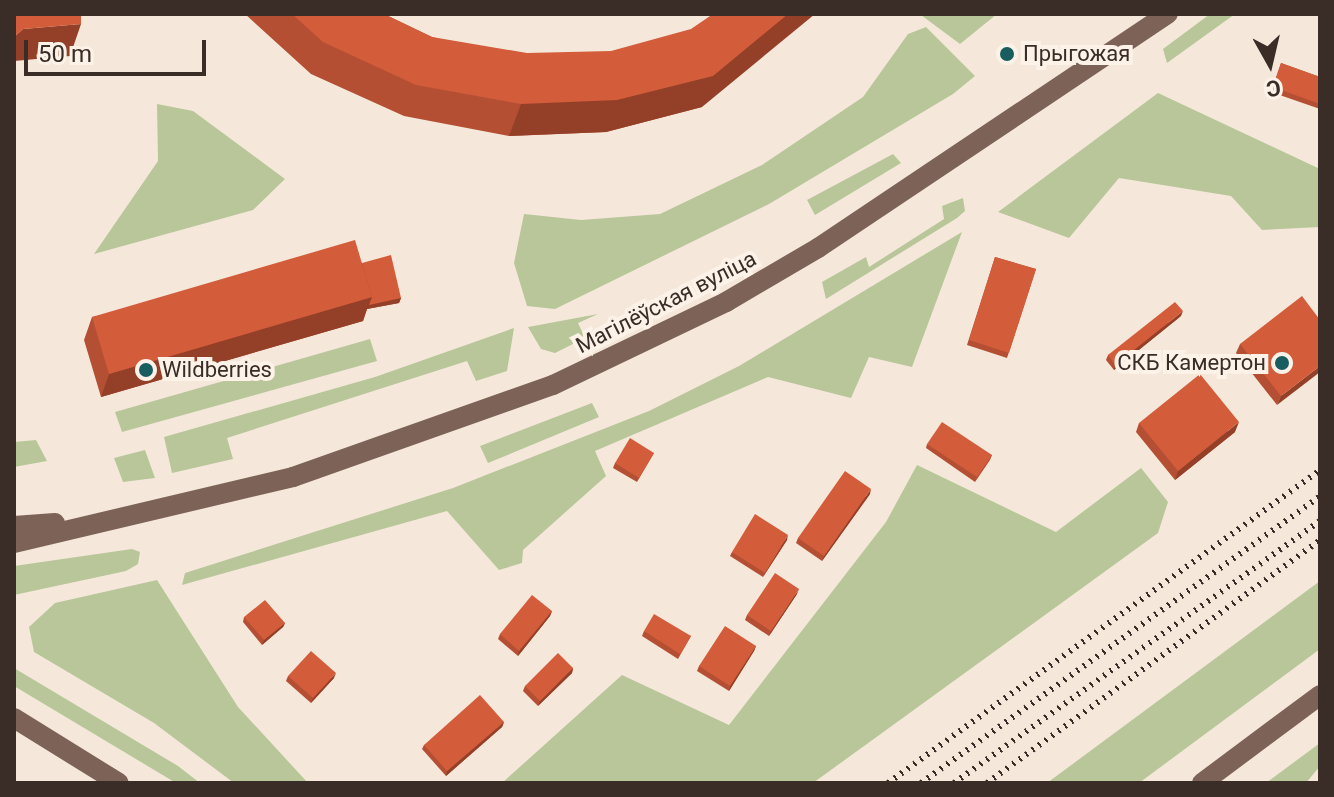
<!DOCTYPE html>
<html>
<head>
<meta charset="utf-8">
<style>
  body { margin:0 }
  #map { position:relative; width:1334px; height:797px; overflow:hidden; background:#f5e8db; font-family:Roboto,sans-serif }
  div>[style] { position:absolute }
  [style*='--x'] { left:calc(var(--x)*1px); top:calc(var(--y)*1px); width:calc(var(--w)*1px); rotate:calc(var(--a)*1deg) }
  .green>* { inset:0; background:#b8c699 }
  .major>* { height:20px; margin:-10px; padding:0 10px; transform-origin:10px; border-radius:10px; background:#7d6357 }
  .rail>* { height:6px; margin-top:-3px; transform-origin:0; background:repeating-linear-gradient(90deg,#3a2d27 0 2px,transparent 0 8px) }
  .wall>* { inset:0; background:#b54f33 }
  .shaded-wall>* { inset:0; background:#944029 }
  .building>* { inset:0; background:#d35c3b }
  .dots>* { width:22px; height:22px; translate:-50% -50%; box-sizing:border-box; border:4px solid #fcf2e8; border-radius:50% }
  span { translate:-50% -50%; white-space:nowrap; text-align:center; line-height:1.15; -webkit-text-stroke:8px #fcf2e8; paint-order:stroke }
  .poi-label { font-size:22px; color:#3a2d27 }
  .left { translate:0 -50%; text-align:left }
  .right { translate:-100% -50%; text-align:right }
  .street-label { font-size:22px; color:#3a2d27 }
  .frame { position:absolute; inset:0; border:16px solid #3a2d27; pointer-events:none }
  .north { position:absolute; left:1230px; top:24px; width:80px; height:80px; -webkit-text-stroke:6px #fcf2e8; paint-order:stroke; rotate:172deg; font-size:22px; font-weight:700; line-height:32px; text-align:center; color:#3a2d27 }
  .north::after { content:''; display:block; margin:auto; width:28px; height:36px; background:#3a2d27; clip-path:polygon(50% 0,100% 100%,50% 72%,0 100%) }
  .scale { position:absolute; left:24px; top:40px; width:182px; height:36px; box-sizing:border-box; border:4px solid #3a2d27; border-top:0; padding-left:10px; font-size:24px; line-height:28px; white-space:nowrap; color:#3a2d27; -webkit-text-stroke:6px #fcf2e8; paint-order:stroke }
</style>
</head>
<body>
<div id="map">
  <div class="green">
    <i style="clip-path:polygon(997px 14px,960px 44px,921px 15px,922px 14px)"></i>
    <i style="clip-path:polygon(1210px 14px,1235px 14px,1167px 63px,1163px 49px)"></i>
    <i style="clip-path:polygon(926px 27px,975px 76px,953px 94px,769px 204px,555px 309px,527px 306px,514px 263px,524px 214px,581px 220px,660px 214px,762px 165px,863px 97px,908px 34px)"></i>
    <i style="clip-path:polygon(1158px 93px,1320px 169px,1320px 227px,1262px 230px,1231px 196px,1119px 178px,1069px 238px,998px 212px)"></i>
    <i style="clip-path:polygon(157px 104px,193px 111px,285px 179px,253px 210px,94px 254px,158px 161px)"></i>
    <i style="clip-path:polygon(893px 154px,901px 163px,815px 215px,807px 200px)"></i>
    <i style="clip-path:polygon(963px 198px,965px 211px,957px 218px,826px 299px,822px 282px,866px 257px,869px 267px,944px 219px,942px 206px)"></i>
    <i style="clip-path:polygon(962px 232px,912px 367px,869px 357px,851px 398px,768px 377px,595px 451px,606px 476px,523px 550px,522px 563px,499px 570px,447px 511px,182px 585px,185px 573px,453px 488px,649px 411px,739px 366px)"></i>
    <i style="clip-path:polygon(598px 314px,578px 323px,585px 338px,555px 353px,541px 349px,528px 327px)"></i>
    <i style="clip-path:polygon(514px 328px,507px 371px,476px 381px,467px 361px,227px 438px,233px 459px,172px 473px,164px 437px,375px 377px)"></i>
    <i style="clip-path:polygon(370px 339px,377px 361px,122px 432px,115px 412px)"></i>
    <i style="clip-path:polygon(592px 403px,599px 417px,488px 463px,480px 446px)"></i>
    <i style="clip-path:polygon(36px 440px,47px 461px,14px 467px,14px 442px)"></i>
    <i style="clip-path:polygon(145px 450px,155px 478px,123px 482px,114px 458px)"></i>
    <i style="clip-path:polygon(917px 465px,1056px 532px,1141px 468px,1168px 502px,1158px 533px,813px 783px,502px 783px,622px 675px,729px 725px,886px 522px)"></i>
    <i style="clip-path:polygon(132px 549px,140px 552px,138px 564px,126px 571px,14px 595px,14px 566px)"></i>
    <i style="clip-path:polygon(157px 580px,238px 707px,308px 783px,234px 783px,154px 723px,34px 652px,29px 627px,55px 603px)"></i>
    <i style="clip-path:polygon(1320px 581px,1320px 649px,1139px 783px,1047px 783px)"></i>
    <i style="clip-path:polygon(14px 668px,178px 766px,200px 783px,176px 783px,14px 686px)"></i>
    <i style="clip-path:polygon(1320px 743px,1320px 766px,1306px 783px,1266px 783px)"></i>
  </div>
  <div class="major">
    <i style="--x:14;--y:526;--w:41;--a:-4.2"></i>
    <i style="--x:14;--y:543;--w:287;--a:-13.3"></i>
    <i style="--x:293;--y:477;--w:276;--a:-19.5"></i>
    <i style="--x:553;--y:385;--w:192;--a:-25.6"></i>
    <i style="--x:726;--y:302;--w:107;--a:-30.4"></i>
    <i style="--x:818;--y:248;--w:421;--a:-33.8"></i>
    <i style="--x:14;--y:718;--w:123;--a:31.8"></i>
    <i style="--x:1202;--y:783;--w:147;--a:-36.7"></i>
  </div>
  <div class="rail">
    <i style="--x:888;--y:783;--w:533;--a:-35.92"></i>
    <i style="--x:921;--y:783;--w:491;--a:-35.7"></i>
    <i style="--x:954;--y:783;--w:450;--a:-35.6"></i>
    <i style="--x:987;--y:783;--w:412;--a:-36.1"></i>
  </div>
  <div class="wall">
    <i style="clip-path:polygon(245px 14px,384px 14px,432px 37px,702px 107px,606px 132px,509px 136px,404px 116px,311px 74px)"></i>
    <i style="clip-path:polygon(1281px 63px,1320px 77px,1320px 109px,1271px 92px)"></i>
    <i style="clip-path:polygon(995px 257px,1036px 269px,1007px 358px,967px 345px)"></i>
    <i style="clip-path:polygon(362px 263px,401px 298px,399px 303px,367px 309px,363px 321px,101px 397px,84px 340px,92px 317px)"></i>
    <i style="clip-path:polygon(1181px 316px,1114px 370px,1106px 360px,1108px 355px)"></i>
    <i style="clip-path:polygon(1320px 320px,1277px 405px,1236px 353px,1240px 344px)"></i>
    <i style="clip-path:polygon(1139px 423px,1235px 432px,1175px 480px,1136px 432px)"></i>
    <i style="clip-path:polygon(927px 444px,992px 455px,990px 460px,975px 482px,926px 448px)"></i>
    <i style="clip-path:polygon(654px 453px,637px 482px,613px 468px,615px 463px)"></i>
    <i style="clip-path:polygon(870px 494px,822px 561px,796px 543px,798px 538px)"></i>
    <i style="clip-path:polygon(787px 540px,763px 577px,730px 556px,732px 552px)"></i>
    <i style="clip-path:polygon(797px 594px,769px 636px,745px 620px,747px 615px)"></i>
    <i style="clip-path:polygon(552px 611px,550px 616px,518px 656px,498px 639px,500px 634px)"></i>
    <i style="clip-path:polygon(244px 617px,285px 623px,283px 627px,262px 645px,243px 622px)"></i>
    <i style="clip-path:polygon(644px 631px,691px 636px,678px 659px,642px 636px)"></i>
    <i style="clip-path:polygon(756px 646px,754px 651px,729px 691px,697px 671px,699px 666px)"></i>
    <i style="clip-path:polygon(573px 668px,572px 673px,538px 706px,523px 691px,525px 686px)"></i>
    <i style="clip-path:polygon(288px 676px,334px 678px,311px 703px,286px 681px)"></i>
    <i style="clip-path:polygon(504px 722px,502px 727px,446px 776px,422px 749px,424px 745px)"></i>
  </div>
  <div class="shaded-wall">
    <i style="clip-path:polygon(788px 14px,815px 14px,702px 107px,606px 132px,509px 136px,521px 104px)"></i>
    <i style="clip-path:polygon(81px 24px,70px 56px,14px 61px,14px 37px,23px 29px)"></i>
    <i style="clip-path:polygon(372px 297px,401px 298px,399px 303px,367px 309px,363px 321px,101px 397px,109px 374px)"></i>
    <i style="clip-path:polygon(1183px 311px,1181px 316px,1114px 370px,1115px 365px)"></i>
    <i style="clip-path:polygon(1320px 366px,1320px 372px,1277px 405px,1281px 396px)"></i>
    <i style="clip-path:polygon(1239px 422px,1235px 432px,1175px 480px,1178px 471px)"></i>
    <i style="clip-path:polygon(871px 489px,870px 494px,822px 561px,824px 556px)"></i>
    <i style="clip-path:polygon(788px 535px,787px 540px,763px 577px,765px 573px)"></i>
    <i style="clip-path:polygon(799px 589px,797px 594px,769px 636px,771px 631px)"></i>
    <i style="clip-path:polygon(552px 611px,550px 616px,518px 656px,519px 651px)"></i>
    <i style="clip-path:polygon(285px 623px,283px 627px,262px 645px,264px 640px)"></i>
    <i style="clip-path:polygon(756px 646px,754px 651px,729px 691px,730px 686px)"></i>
    <i style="clip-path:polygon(573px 668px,572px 673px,538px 706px,540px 701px)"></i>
    <i style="clip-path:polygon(336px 673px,334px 678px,311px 703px,313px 698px)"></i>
    <i style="clip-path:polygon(504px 722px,502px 727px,446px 776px,447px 771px)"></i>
  </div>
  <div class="building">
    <i style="clip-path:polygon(14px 14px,81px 14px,81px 24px,23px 29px,14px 37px)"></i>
    <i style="clip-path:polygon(292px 14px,384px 14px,432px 37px,527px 53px,611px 51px,691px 29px,713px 14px,788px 14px,713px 76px,617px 100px,521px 104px,416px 85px,323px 42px)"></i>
    <i style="clip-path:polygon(1281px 63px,1320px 77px,1320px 104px,1273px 87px)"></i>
    <i style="clip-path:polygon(355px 240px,372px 297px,109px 374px,92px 317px)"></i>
    <i style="clip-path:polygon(391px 255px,401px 298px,369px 305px,372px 297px,362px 263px)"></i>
    <i style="clip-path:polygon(995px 257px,1036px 269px,1009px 353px,969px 340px)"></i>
    <i style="clip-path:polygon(1302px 296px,1320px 320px,1320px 366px,1281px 396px,1240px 344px)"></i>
    <i style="clip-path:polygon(1175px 302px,1183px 311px,1115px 365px,1108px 355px)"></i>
    <i style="clip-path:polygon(1200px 374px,1239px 422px,1178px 471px,1139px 423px)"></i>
    <i style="clip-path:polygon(942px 422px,992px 455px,977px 477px,927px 444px)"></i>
    <i style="clip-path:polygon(630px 438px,654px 453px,639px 478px,615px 463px)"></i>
    <i style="clip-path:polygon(845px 471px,871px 489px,824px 556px,798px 538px)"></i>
    <i style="clip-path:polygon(755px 514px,788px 535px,765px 573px,732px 552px)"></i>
    <i style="clip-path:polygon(775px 573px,799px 589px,771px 631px,747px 615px)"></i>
    <i style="clip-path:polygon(532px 595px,552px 611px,519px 651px,500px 634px)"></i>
    <i style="clip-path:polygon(265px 600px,285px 623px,264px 640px,244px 617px)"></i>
    <i style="clip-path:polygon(654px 614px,691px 636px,680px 654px,644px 631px)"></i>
    <i style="clip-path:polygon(725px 626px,756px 646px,730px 686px,699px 666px)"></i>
    <i style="clip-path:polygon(311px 651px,336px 673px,313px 698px,288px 676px)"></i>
    <i style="clip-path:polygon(558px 653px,573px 668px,540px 701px,525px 686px)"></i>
    <i style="clip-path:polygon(480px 695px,504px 722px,447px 771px,424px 745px)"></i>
  </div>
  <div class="dots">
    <i style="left:1007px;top:54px;background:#185d60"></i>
    <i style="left:1282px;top:363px;background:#185d60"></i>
    <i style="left:146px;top:370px;background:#185d60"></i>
  </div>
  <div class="poi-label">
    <span class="left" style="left:1023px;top:54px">Прыгожая</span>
    <span class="right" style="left:1266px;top:363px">СКБ Камертон</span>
    <span class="left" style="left:162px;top:370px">Wildberries</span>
  </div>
  <div class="street-label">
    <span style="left:666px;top:302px;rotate:-27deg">Магілёўская вуліца</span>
  </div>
  <div class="frame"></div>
  <div class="north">С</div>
  <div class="scale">50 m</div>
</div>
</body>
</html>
